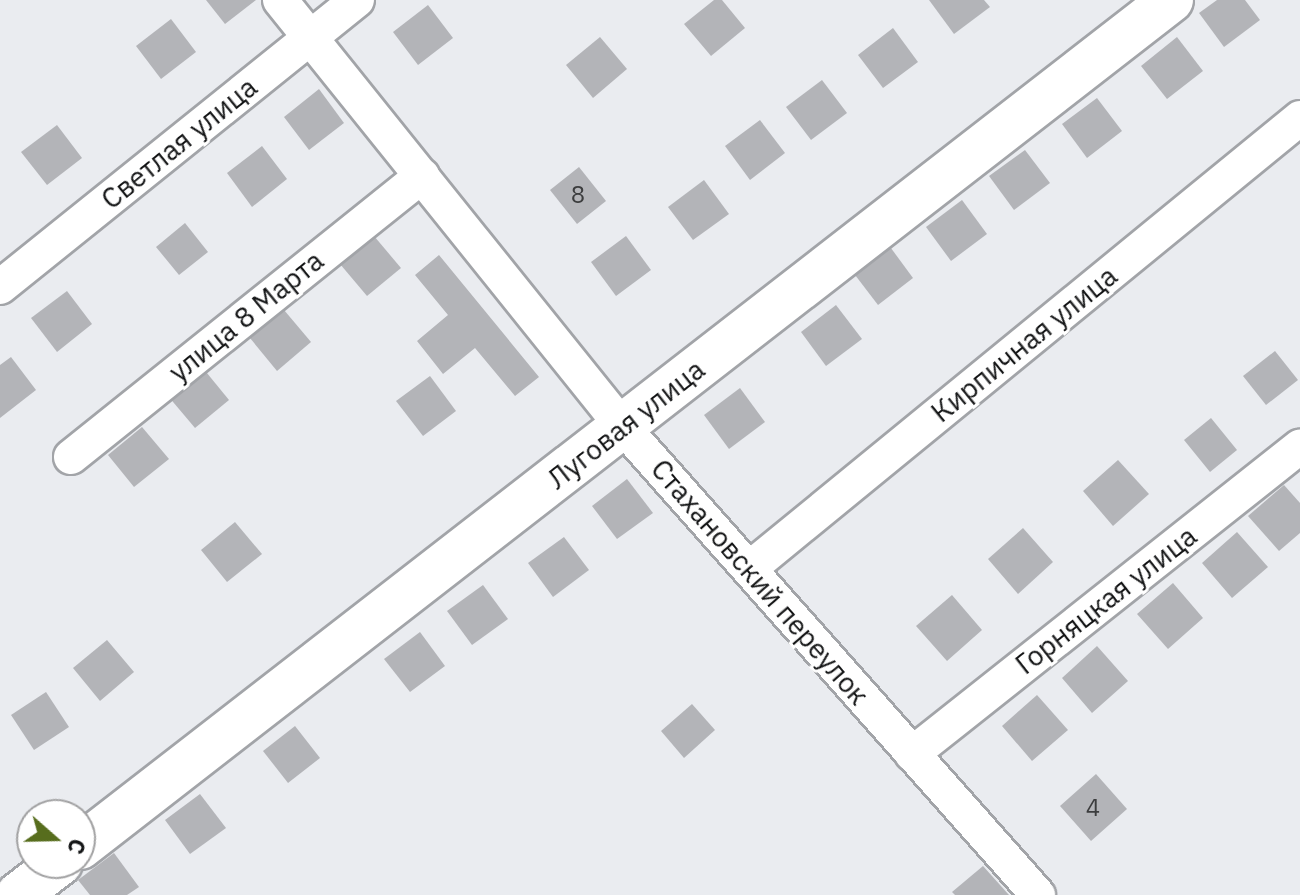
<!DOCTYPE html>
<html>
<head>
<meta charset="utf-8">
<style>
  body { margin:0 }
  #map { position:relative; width:1300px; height:895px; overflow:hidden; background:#eaecf0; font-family:"IBM Plex Sans",sans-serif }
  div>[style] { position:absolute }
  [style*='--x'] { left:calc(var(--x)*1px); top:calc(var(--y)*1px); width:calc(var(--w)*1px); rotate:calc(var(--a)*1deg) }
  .building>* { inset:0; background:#b3b4b8 }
  .roads { filter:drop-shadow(2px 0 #a2a4a8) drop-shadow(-2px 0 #a2a4a8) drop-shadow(0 2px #a2a4a8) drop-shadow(0 -2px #a2a4a8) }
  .street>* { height:34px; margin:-17px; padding:0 17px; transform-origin:17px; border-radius:17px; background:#fff }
  .secondary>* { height:44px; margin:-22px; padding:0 22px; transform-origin:22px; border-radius:22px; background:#fff }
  span { translate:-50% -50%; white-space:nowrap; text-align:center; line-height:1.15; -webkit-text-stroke:6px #fff; paint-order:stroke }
  .number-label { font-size:24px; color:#3c3d3e }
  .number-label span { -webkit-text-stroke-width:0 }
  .street-label { font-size:28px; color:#141516 }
  .north { position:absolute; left:16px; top:799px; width:80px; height:80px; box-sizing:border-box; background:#fff; border:2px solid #a1a1a2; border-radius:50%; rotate:110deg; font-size:22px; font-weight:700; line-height:32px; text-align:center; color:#141516 }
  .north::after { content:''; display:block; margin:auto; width:28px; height:36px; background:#576d1d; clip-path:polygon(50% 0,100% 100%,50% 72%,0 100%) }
</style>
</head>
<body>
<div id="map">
  <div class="building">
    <i style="clip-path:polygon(206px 0,256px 0,225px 24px)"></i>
    <i style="clip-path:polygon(714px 0,722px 0,745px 28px,711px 56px,684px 24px)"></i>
    <i style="clip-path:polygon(929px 0,984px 0,990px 7px,954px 34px)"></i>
    <i style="clip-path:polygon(1217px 0,1245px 0,1260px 20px,1224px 47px,1199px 13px)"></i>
    <i style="clip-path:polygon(428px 5px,453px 38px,418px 65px,393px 32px)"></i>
    <i style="clip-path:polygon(171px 19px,196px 52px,161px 79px,136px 46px)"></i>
    <i style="clip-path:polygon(893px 28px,918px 62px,883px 88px,858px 55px)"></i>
    <i style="clip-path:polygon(600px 37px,627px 69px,593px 98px,566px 65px)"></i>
    <i style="clip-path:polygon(1177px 37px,1203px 71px,1167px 99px,1141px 66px)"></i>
    <i style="clip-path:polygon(822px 80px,847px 113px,811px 140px,786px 107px)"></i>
    <i style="clip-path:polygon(319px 89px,344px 123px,309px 150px,284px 117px)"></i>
    <i style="clip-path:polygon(1097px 98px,1122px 131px,1087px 158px,1062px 124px)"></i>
    <i style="clip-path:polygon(760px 120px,785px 153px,750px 180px,725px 146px)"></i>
    <i style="clip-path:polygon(57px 125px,82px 158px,47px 185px,21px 152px)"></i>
    <i style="clip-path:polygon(262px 146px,287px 179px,252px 207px,227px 173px)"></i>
    <i style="clip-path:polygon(1025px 150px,1050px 183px,1014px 210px,989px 176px)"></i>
    <i style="clip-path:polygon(579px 167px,606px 201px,577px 224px,550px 190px)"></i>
    <i style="clip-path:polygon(704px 180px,729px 214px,693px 240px,668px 207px)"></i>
    <i style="clip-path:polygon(962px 200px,987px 234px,951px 261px,926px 227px)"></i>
    <i style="clip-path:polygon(185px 223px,208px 252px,179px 275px,156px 247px)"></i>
    <i style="clip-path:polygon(374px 236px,401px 268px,367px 296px,340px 264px)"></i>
    <i style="clip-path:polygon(626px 236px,651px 270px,616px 296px,591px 262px)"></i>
    <i style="clip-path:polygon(888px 244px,913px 278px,878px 305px,852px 271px)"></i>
    <i style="clip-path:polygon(439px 255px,539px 377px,515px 396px,475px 348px,443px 374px,417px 341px,448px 315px,415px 275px)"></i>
    <i style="clip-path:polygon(67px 291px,92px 324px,57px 352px,31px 318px)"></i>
    <i style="clip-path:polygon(836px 305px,862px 339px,826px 366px,801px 332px)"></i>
    <i style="clip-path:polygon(284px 310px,311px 342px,277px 371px,250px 338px)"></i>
    <i style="clip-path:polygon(1275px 351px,1298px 380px,1266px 405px,1243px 376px)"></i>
    <i style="clip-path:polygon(11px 357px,36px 390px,0 418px,0 365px)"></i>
    <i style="clip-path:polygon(202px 367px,229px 400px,195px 428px,168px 396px)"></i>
    <i style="clip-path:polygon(430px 376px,456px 411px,423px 436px,396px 401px)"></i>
    <i style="clip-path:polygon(740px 388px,765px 422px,729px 449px,704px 415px)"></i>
    <i style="clip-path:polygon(1211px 418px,1237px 450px,1210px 472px,1184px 440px)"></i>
    <i style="clip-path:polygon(142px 427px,169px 459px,134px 487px,108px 455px)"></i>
    <i style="clip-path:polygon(1118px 460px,1149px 494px,1113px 526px,1083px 491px)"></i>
    <i style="clip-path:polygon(627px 479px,653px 513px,617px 539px,592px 506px)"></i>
    <i style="clip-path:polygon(1284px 485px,1300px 503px,1300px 533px,1279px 551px,1248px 516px)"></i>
    <i style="clip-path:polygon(235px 522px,262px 554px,227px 582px,201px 550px)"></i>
    <i style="clip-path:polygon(1023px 528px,1053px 562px,1018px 594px,988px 559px)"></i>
    <i style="clip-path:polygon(1237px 532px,1268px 567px,1232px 598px,1202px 563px)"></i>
    <i style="clip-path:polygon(564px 537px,589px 570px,553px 597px,528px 563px)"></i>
    <i style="clip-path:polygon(1173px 583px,1203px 618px,1168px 649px,1137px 614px)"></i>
    <i style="clip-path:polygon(483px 585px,508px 619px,472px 645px,447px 611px)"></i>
    <i style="clip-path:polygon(952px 595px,982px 630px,947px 661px,916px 626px)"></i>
    <i style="clip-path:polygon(420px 632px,445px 666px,410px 692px,384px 659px)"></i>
    <i style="clip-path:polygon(107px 640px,134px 672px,100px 701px,73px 668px)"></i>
    <i style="clip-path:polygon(1097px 646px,1128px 681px,1092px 713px,1062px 678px)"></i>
    <i style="clip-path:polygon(46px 692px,69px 727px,34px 750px,11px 715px)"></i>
    <i style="clip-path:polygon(1037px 695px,1068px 730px,1032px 761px,1002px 726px)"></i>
    <i style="clip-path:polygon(692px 704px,715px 730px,684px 758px,661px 731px)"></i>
    <i style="clip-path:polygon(295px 726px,320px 758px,288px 783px,263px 751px)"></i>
    <i style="clip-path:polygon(1096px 774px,1127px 809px,1091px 841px,1060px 806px)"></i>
    <i style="clip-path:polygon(200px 794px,226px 828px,190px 854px,165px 820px)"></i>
    <i style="clip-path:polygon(114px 853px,139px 887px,127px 895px,90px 895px,78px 880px)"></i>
    <i style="clip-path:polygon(983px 866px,1009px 895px,955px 895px,952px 892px)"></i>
  </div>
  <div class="roads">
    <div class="street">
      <i style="--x:280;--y:0;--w:546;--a:51.24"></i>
      <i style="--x:622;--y:426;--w:627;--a:48.43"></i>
      <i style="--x:0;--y:287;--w:458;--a:-38.8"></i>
      <i style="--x:71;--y:457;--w:450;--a:-38.7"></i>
      <i style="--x:749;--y:569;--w:712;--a:-39.3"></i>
      <i style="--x:912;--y:754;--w:495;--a:-38.4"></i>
    </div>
    <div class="secondary">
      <i style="--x:80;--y:847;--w:1381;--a:-37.82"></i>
      <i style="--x:18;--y:895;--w:53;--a:-37.3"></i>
    </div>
  </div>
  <div class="number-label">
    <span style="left:578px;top:195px">8</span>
    <span style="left:1093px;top:808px">4</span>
  </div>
  <div class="street-label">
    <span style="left:179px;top:143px;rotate:-39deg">Светлая улица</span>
    <span style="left:246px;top:316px;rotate:-39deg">улица 8 Марта</span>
    <span style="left:1024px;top:344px;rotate:-39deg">Кирпичная улица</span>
    <span style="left:626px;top:424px;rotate:-38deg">Луговая улица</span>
    <span style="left:760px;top:582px;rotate:49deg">Стахановский переулок</span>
    <span style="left:1106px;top:600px;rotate:-38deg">Горняцкая улица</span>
  </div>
  <div class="north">С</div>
</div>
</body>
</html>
